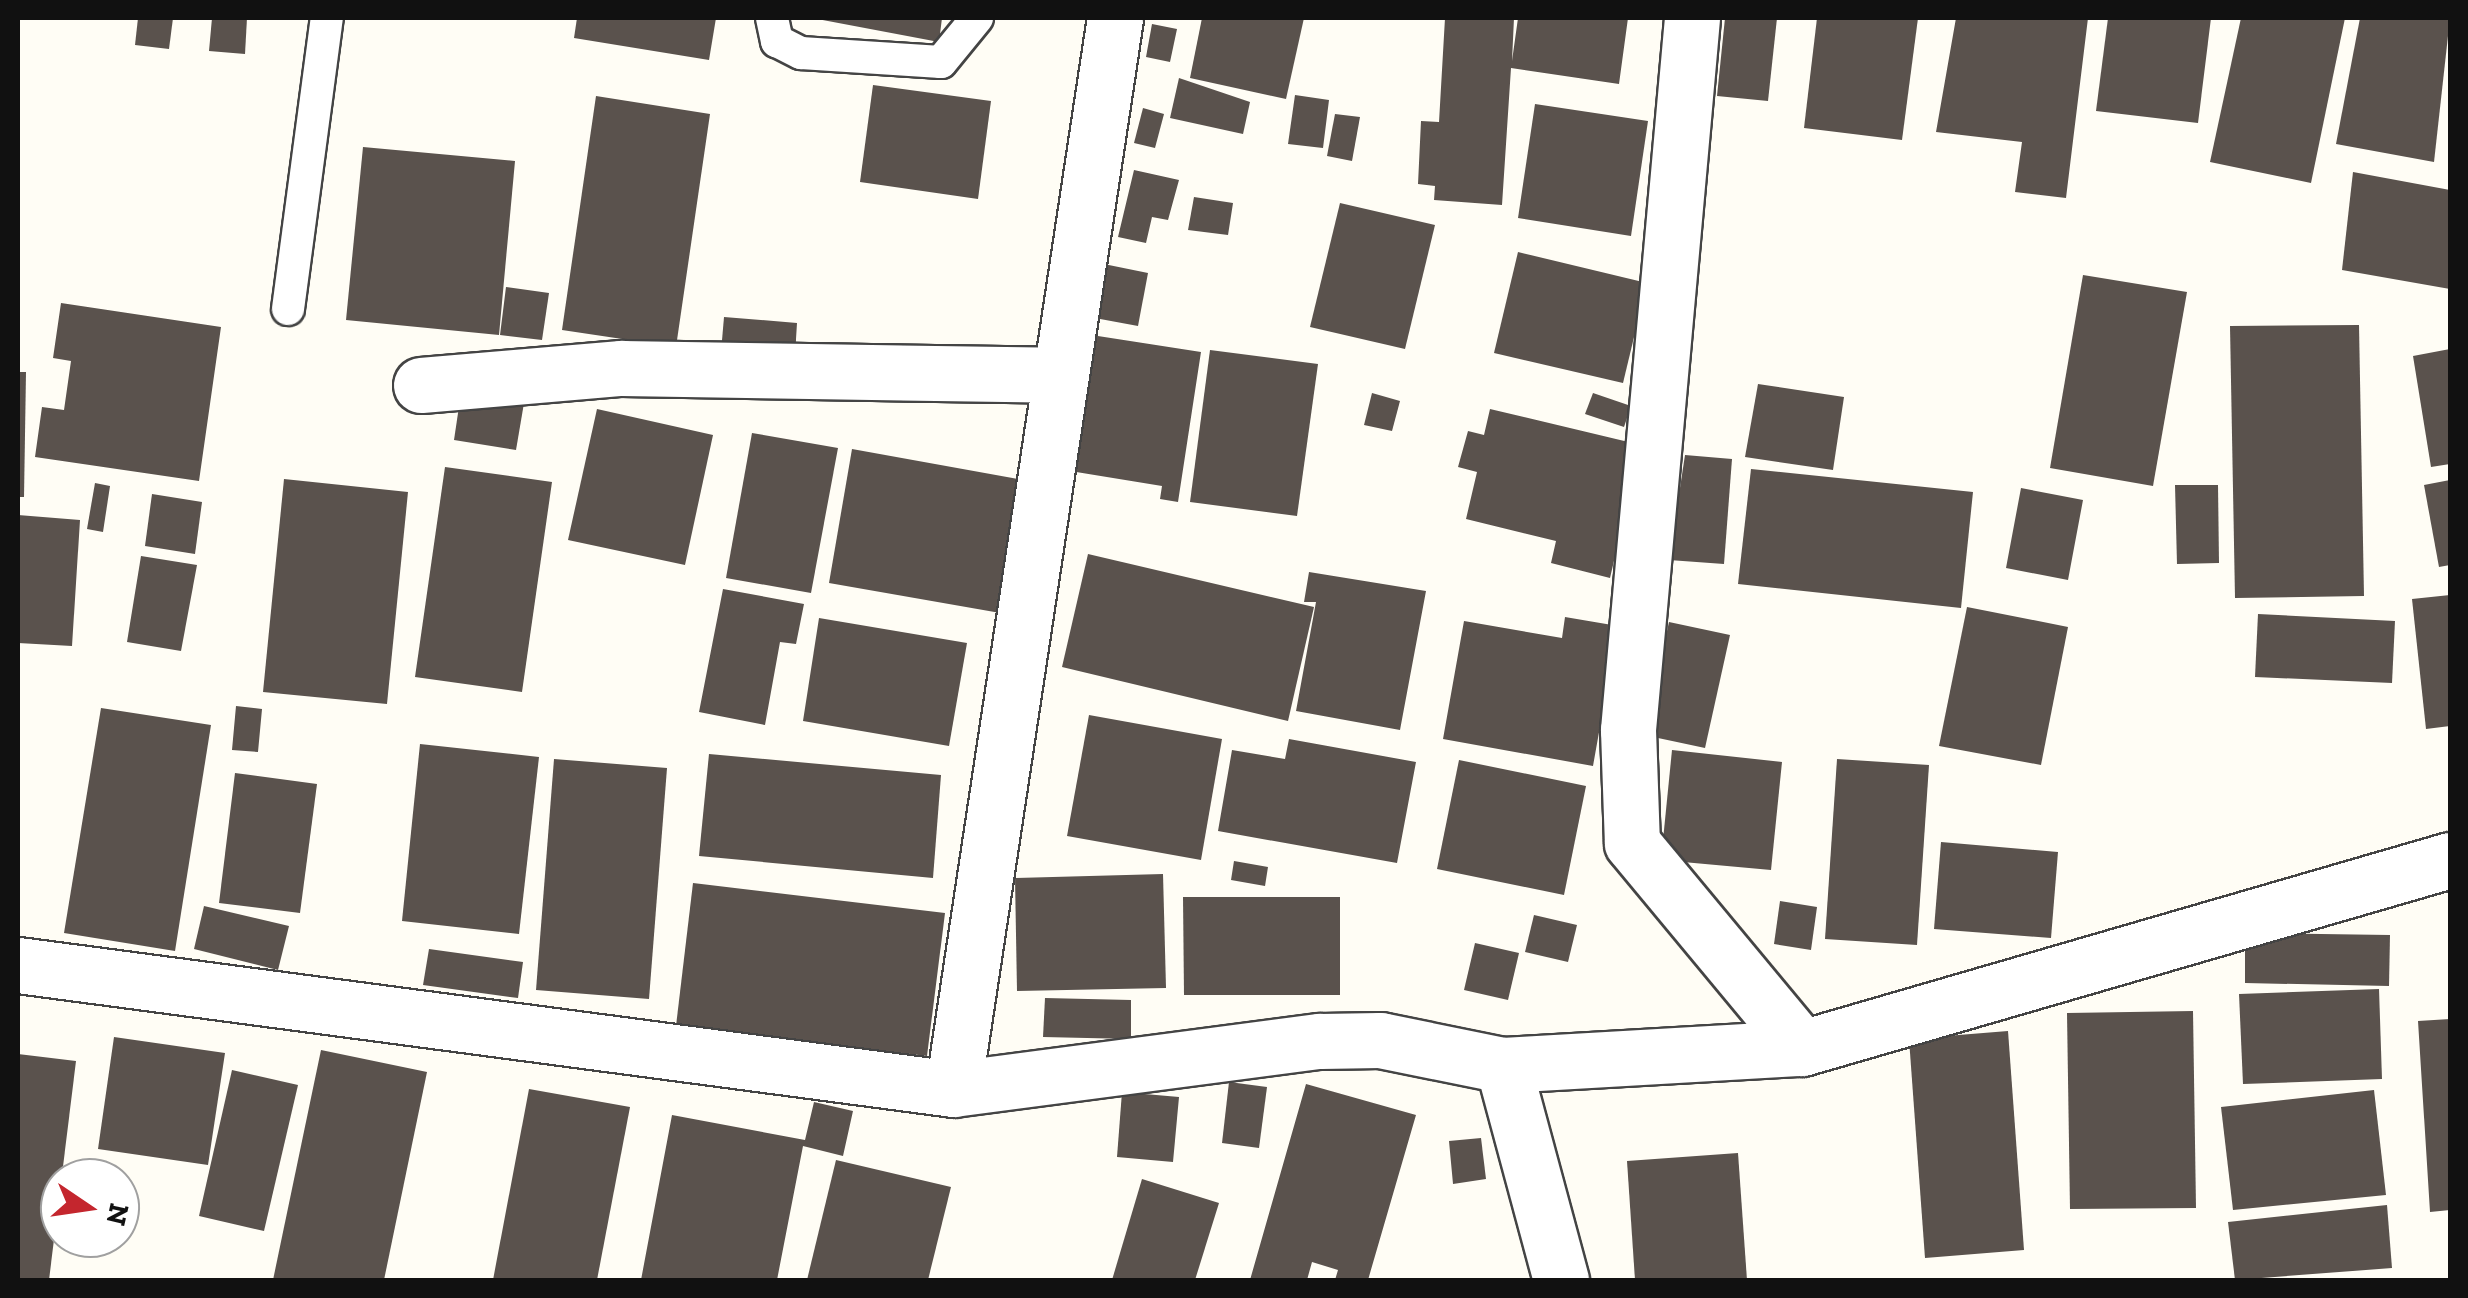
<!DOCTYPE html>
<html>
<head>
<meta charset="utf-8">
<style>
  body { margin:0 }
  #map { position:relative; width:2468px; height:1298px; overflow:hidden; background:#fffdf5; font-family:"Zilla Slab",serif }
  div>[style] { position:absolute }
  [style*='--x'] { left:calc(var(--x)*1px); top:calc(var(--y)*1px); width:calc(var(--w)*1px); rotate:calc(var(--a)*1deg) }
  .building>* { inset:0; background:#5a524d }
  .roads { filter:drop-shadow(2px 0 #444) drop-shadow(-2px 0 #444) drop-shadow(0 2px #444) drop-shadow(0 -2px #444) }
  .service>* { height:32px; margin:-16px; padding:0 16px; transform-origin:16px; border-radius:16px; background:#fff }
  .minor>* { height:55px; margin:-27.5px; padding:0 27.5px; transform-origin:27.5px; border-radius:27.5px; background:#fff }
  span { translate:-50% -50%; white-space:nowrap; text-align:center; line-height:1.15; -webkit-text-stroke:10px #fff; paint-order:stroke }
  .frame { position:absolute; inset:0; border:20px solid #111; pointer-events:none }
  .north { position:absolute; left:40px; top:1158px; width:100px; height:100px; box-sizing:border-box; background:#fff; border:2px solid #a0a0a0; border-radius:50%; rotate:103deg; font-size:28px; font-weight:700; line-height:40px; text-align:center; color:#111 }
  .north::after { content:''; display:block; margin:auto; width:35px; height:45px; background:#c4262e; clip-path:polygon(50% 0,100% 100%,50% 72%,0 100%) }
</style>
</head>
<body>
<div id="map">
  <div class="building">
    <i style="clip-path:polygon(138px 18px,173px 18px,169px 49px,135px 45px)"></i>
    <i style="clip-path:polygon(212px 18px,247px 18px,245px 54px,209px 51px)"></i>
    <i style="clip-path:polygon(577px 18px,716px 18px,709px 60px,574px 38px)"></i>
    <i style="clip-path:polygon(812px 18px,942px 18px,939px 42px)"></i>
    <i style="clip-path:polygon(1202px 18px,1304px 18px,1286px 99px,1190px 78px)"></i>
    <i style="clip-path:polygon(1445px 18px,1514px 18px,1512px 61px,1518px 18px,1628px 18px,1619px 84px,1511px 68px,1502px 205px,1434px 200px,1435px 186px,1418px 184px,1421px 121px,1439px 122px)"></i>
    <i style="clip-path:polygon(1725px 18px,1777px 18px,1768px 101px,1717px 96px)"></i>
    <i style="clip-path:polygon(1817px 18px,1918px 18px,1902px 140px,1804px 128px)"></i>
    <i style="clip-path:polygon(1956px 18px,2088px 18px,2066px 198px,2015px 192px,2022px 142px,1936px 132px)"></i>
    <i style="clip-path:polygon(2108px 18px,2211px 18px,2198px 123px,2096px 111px)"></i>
    <i style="clip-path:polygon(2241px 18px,2345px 18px,2311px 183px,2210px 162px)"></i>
    <i style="clip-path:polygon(2360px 18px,2450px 18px,2434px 162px,2336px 144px)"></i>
    <i style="clip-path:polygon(1152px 24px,1177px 29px,1170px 62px,1146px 57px)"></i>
    <i style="clip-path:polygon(1179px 78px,1250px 102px,1243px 134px,1170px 118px)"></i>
    <i style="clip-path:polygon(873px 85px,991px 101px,978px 199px,860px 182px)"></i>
    <i style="clip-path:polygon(1295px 95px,1329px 100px,1323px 148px,1288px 144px)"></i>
    <i style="clip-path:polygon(596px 96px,710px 114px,676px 347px,562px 330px)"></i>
    <i style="clip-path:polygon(1535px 104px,1648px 121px,1631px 236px,1518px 218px)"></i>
    <i style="clip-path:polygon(1143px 108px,1164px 114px,1155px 148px,1134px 143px)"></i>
    <i style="clip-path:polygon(1335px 114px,1360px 117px,1352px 161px,1327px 156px)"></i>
    <i style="clip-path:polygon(363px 147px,515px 161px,499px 335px,346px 320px)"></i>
    <i style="clip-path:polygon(1134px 170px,1179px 180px,1168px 220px,1152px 217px,1146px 243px,1118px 237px)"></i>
    <i style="clip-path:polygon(2353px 172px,2450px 190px,2450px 289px,2342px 270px)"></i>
    <i style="clip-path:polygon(1194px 197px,1233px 203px,1228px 235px,1188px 230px)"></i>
    <i style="clip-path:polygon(1340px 203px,1435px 225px,1405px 349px,1310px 327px)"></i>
    <i style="clip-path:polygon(1518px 252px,1647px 283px,1623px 383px,1494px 353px)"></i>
    <i style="clip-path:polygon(1094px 262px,1148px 273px,1138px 326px,1084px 316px)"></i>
    <i style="clip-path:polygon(2083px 275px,2187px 292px,2153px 486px,2050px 468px)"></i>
    <i style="clip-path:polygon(506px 287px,549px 293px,542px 340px,500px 335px)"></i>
    <i style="clip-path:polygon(61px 303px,221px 327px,199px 481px,35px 457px,42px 407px,64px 410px,71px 361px,53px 358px)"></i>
    <i style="clip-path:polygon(724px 317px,797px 323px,795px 356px,721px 352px)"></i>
    <i style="clip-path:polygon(2359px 325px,2364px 596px,2235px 598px,2230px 326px)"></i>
    <i style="clip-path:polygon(1085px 334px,1201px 352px,1178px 502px,1160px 499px,1162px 486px,1064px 470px)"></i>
    <i style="clip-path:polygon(2450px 349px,2450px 464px,2431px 467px,2413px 356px)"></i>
    <i style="clip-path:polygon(1210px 350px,1318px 364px,1297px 516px,1190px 502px)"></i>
    <i style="clip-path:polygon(18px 372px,26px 372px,24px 497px,18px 497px)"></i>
    <i style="clip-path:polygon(1758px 384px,1844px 397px,1833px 470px,1745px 457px)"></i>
    <i style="clip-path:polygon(461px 393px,524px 403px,516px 450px,454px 440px)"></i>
    <i style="clip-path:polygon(1372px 393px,1400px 401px,1392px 431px,1364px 425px)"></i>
    <i style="clip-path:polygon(1593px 393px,1631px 406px,1624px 427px,1585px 414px)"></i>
    <i style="clip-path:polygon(597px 409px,713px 435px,685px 565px,568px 540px)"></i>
    <i style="clip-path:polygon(1490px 409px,1641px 445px,1610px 578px,1551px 563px,1556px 541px,1466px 519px,1477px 472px,1458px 467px,1468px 431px,1484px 435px)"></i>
    <i style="clip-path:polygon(752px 433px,838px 448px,811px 593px,726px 578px)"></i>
    <i style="clip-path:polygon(852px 449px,1029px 481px,1006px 614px,829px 583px)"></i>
    <i style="clip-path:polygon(1685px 455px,1732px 459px,1724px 564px,1669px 560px)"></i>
    <i style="clip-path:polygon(445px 467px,552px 482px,522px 692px,415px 677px)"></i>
    <i style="clip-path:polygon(1751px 469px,1973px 492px,1961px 608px,1738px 584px)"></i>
    <i style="clip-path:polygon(284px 479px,408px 492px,387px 704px,263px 692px)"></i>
    <i style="clip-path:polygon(2450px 480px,2450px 565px,2439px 567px,2424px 485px)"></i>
    <i style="clip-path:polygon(95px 483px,110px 486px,103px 532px,87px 529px)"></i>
    <i style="clip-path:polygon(2175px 485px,2218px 485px,2219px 563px,2177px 564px)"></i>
    <i style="clip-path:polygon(2021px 488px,2083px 500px,2068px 580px,2006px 568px)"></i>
    <i style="clip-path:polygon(152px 494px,202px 502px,195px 554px,145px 546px)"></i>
    <i style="clip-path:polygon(18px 515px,80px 520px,72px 646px,18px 643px)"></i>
    <i style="clip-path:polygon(1088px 554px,1314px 607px,1288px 721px,1062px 667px)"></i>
    <i style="clip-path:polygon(141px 556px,197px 565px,181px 651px,127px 642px)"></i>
    <i style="clip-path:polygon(1309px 572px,1426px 591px,1400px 730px,1296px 711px,1316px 602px,1304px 602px)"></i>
    <i style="clip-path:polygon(723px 589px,804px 604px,796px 644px,780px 642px,765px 725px,699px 712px)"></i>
    <i style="clip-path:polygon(2450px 595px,2450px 726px,2426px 729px,2412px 599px)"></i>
    <i style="clip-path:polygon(1967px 607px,2068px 627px,2041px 765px,1939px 746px)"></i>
    <i style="clip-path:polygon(2258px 614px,2395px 621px,2392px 683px,2255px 677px)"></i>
    <i style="clip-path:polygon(1565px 617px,1618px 626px,1593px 766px,1443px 739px,1464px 621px,1562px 638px)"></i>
    <i style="clip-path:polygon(819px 618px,967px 643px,949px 746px,803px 721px)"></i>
    <i style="clip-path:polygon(1669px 622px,1730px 635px,1705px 748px,1644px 735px)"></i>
    <i style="clip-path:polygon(236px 706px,262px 709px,258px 752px,232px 750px)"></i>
    <i style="clip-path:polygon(101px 708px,211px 725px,175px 951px,64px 933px)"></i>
    <i style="clip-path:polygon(1089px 715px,1222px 739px,1201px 860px,1067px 836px)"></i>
    <i style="clip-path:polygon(1289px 739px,1416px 762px,1397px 863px,1218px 831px,1232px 750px,1285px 759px)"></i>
    <i style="clip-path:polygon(420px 744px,539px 757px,519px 934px,402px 921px)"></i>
    <i style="clip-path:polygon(1672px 750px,1782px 762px,1771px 870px,1661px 860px)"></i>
    <i style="clip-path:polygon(709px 754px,941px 775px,933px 878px,699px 856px)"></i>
    <i style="clip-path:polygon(554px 759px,667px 768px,649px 999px,536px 990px)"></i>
    <i style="clip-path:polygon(1837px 759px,1929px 765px,1917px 945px,1825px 939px)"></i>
    <i style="clip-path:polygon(1459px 760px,1586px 786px,1564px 895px,1437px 869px)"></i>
    <i style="clip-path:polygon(235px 773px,317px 784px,300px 913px,219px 903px)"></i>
    <i style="clip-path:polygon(1941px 842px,2058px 852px,2051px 938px,1934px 929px)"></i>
    <i style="clip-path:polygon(1234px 861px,1268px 867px,1265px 886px,1231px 880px)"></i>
    <i style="clip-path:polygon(1163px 874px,1166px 988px,1017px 991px,1015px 878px)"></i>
    <i style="clip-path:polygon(693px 883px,945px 913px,927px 1056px,676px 1026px)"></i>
    <i style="clip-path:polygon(1183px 897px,1340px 897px,1340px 995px,1184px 995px)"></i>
    <i style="clip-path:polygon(1780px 901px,1817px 907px,1811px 950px,1774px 944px)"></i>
    <i style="clip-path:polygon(204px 906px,289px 926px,278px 970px,194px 949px)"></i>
    <i style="clip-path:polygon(1534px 915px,1577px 925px,1568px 962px,1525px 952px)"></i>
    <i style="clip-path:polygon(2245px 933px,2390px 935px,2389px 986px,2245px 983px)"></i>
    <i style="clip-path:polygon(1475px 943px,1519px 953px,1508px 1000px,1464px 990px)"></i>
    <i style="clip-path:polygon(429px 949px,523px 962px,518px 998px,423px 985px)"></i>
    <i style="clip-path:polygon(2379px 989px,2382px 1079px,2243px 1084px,2239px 994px)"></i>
    <i style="clip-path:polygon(1045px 998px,1131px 1000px,1131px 1039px,1043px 1037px)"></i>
    <i style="clip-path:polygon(2193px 1011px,2196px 1208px,2070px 1209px,2067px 1013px)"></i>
    <i style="clip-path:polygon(2450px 1019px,2450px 1210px,2430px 1212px,2418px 1021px)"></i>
    <i style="clip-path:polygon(2008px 1031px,2024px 1250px,1925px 1258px,1909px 1039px)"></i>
    <i style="clip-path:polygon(114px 1037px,225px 1053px,208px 1165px,98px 1149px)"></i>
    <i style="clip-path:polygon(321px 1050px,427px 1072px,384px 1280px,273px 1280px)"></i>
    <i style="clip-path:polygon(18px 1054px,76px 1061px,49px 1280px,18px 1280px)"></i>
    <i style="clip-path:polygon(232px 1070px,298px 1085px,264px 1231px,199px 1216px)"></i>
    <i style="clip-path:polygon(1229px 1082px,1267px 1087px,1259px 1148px,1222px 1143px)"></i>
    <i style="clip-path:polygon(1306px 1084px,1416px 1115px,1368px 1280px,1335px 1280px,1338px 1270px,1312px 1262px,1307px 1280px,1250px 1280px)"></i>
    <i style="clip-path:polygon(529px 1089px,630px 1107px,597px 1280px,493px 1280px)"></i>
    <i style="clip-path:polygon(2374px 1090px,2386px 1195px,2233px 1210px,2221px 1107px)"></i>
    <i style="clip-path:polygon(1122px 1092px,1179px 1097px,1173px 1162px,1117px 1157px)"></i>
    <i style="clip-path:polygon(814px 1102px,853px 1111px,843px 1156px,803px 1146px,777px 1280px,641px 1280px,672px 1115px,805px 1140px)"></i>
    <i style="clip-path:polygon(1481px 1138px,1486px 1179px,1453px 1184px,1449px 1141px)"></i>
    <i style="clip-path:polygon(1738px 1153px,1747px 1280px,1635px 1280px,1627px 1161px)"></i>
    <i style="clip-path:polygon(836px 1160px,951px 1187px,928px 1280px,807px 1280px)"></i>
    <i style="clip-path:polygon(1142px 1179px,1219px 1203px,1195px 1280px,1112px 1280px)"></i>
    <i style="clip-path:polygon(2387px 1205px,2392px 1268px,2235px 1280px,2228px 1222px)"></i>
  </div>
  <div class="roads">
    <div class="service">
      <i style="--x:772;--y:18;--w:24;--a:78"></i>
      <i style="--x:777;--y:41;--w:27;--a:27"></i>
      <i style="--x:801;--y:53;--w:140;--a:3.7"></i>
      <i style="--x:941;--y:62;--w:57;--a:-50.7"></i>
      <i style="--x:288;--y:309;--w:294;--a:-82.4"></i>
    </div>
    <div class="minor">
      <i style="--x:1692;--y:18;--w:715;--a:95.14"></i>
      <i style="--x:1628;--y:730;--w:113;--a:88"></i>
      <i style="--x:1632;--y:843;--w:266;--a:50.3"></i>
      <i style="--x:421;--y:385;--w:201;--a:-4.9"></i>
      <i style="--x:621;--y:368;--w:436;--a:0.9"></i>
      <i style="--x:18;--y:965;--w:943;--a:7.55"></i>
      <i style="--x:953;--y:1089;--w:370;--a:-7.5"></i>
      <i style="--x:1320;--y:1041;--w:60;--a:-1"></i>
      <i style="--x:1380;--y:1040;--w:126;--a:11.5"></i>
      <i style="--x:1503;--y:1065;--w:299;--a:-3.3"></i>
      <i style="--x:1802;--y:1048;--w:675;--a:-16.18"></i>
      <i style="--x:1503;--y:1065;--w:223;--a:74.9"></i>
      <i style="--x:953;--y:1089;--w:1083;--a:-81.4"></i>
    </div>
  </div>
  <div class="frame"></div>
  <div class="north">N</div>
</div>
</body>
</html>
